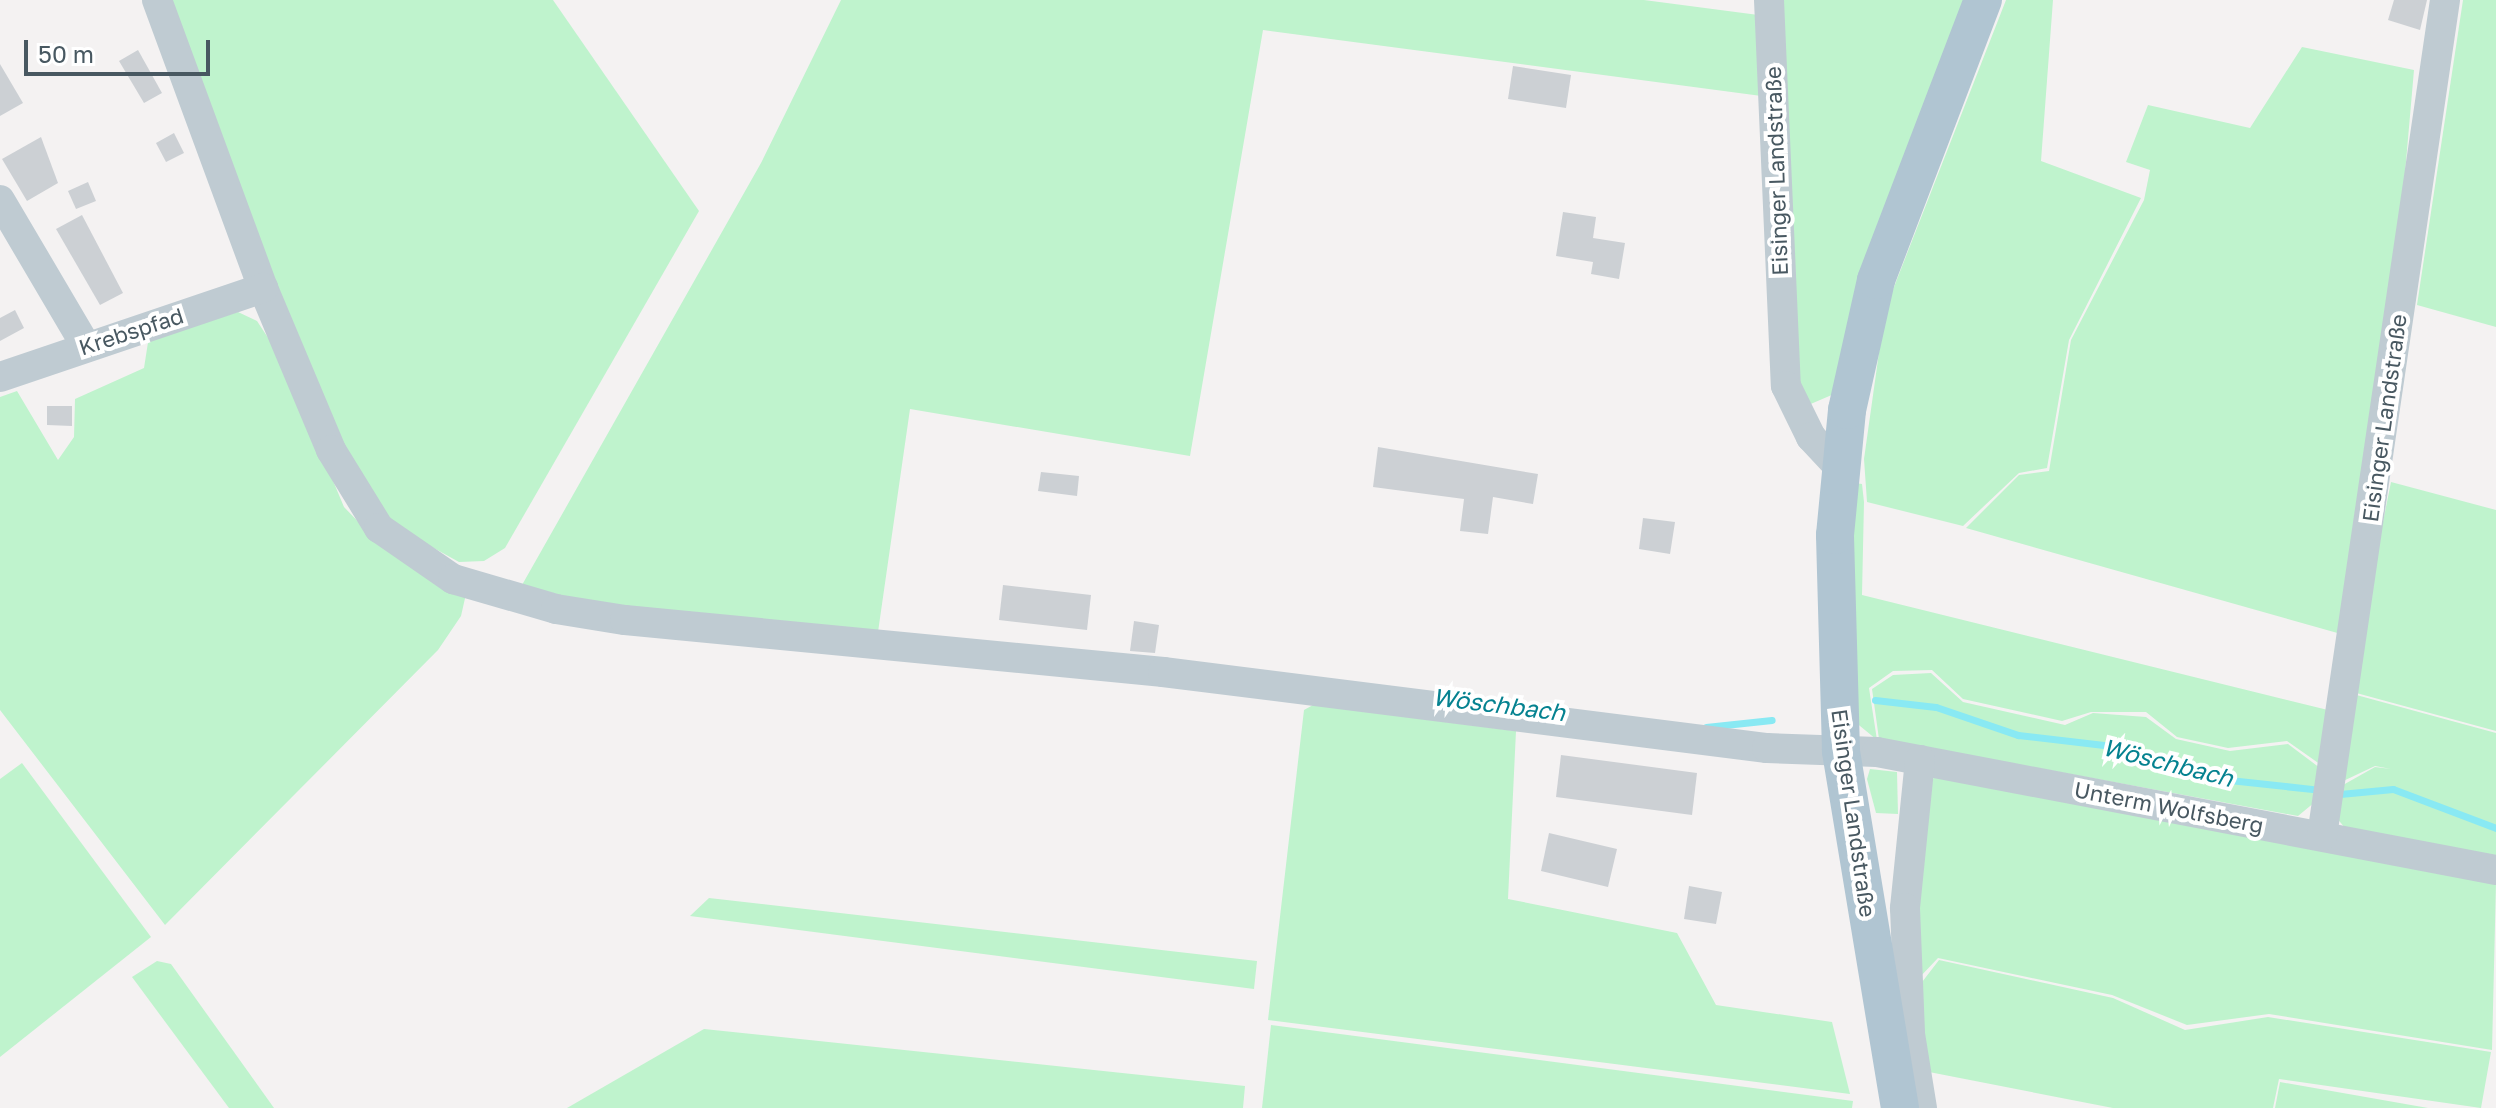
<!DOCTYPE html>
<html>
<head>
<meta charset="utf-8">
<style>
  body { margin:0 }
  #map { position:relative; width:2496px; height:1108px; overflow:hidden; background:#f4f2f2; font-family:"Golos Text",sans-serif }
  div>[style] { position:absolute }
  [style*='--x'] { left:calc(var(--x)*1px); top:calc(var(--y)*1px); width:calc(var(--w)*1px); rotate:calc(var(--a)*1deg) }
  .green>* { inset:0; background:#bff3cd }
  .stream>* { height:7px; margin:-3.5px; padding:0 3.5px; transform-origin:3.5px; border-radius:3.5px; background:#89e9f3 }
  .building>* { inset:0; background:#ccd0d4 }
  .minor>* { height:30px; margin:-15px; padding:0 15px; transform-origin:15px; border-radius:15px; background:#bfcbd2 }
  .major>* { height:38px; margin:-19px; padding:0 19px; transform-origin:19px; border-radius:19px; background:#b0c5d2 }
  span { translate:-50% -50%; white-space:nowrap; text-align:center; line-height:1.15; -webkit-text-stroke:8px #fff; paint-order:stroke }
  .street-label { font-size:22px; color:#485861 }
  .water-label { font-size:24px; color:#058290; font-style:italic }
  .scale { position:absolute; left:24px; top:40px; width:186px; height:36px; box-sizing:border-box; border:4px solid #485861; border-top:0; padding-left:10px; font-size:24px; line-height:28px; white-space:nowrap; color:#485861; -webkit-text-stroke:6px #fff; paint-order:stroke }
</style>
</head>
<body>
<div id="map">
  <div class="green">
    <i style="clip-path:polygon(170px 0,553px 0,699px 211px,505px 548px,484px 561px,459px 562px,410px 535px,371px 504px,306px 373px)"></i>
    <i style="clip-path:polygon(841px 0,1644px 0,1766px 16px,1769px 97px,1263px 30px,1190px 456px,910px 409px,877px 639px,622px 611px,522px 585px,761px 163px)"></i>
    <i style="clip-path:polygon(1772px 0,1970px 0,1834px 394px,1806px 406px,1798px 403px)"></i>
    <i style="clip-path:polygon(2006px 0,2053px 0,2041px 161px,2141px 198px,2069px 340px,2047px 468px,2019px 473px,1963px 526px,1867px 502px,1864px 459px,1885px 310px)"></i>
    <i style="clip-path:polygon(2463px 0,2496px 0,2496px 327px,2417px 305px)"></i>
    <i style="clip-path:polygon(2302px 47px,2414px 70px,2398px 253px,2341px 634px,1966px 528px,2019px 475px,2049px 471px,2071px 340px,2144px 200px,2150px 170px,2126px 162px,2148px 105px,2250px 128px)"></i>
    <i style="clip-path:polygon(238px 312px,257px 321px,282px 359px,344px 507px,371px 535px,466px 594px,461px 616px,438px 650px,165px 925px,0 710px,0 397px,17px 391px,58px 460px,74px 437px,75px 399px,144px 368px,149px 336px)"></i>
    <i style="clip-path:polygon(1849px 482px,1862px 484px,1864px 502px,1862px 595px,2332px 711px,2324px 767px,2287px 741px,2228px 748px,2177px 737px,2146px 712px,2091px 712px,2062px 721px,1963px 699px,1932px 670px,1893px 671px,1869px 688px,1877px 740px,1854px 721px)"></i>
    <i style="clip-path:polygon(2391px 482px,2496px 510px,2496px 731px,2349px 691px)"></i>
    <i style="clip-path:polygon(1931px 673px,1963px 702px,2065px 725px,2093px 713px,2146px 717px,2176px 739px,2230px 751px,2288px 744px,2324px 771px,2321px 797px,2298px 816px,1879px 739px,1872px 689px,1893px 675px)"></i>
    <i style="clip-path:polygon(2349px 693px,2496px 733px,2496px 859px,2345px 828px,2336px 817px,2343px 785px,2375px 767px,2391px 769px,2375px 766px,2339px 783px)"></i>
    <i style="clip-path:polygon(1313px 705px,1516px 731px,1508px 899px,1677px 933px,1716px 1005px,1832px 1022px,1850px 1094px,1268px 1020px,1304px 710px)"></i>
    <i style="clip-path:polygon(22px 763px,151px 937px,0 1057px,0 779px)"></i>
    <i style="clip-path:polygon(1870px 769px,1897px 772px,1898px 814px,1876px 813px,1867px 779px)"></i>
    <i style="clip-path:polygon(1944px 776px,2496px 883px,2492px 1050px,2269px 1014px,2187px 1025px,2112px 995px,1938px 958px,1919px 978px,1917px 838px,1925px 780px)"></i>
    <i style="clip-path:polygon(709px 898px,1257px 961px,1254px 989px,690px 916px)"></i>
    <i style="clip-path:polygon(1939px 960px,2113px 998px,2185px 1030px,2268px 1017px,2491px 1052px,2481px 1108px,2279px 1079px,2273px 1108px,2113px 1108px,1924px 1071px,1919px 986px)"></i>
    <i style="clip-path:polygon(157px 961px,171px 964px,274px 1108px,229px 1108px,132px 977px)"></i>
    <i style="clip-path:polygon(1271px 1025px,1853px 1101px,1852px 1108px,1262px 1108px)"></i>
    <i style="clip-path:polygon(704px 1029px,1245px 1086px,1243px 1108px,567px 1108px)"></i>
    <i style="clip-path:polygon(2280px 1082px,2428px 1108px,2275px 1108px)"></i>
  </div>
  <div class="stream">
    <i style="--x:1875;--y:700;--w:61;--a:6.5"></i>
    <i style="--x:1936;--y:707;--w:87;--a:18.9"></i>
    <i style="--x:2018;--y:735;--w:95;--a:6.7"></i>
    <i style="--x:2112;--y:746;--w:113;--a:17"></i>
    <i style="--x:2220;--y:779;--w:103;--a:6.2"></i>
    <i style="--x:1706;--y:727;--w:66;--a:-6.1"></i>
    <i style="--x:2340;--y:794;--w:53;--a:-5.4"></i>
    <i style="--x:2393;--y:789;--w:110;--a:20.7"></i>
  </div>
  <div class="building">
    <i style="clip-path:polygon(2394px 0,2427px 0,2420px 30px,2388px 20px)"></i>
    <i style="clip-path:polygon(138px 50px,162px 93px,144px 103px,119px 61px)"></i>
    <i style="clip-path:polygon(0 64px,23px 103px,0 116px)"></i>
    <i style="clip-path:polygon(1513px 66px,1571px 75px,1566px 108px,1508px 99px)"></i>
    <i style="clip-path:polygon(174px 133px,184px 153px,166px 162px,156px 143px)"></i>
    <i style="clip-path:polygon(41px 137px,58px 183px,27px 201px,2px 159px)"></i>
    <i style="clip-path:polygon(88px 182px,96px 201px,76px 209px,68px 191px)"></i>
    <i style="clip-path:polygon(1563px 212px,1596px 217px,1593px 238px,1625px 243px,1619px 279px,1591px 274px,1593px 262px,1556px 256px)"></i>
    <i style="clip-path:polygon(82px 215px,123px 293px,100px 305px,56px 229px)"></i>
    <i style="clip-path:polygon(15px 310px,24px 328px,0 341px,0 318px)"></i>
    <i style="clip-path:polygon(47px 406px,72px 406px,72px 426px,47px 425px)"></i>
    <i style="clip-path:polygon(1378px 447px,1538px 474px,1533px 504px,1493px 497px,1488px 534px,1460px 531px,1464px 499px,1373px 487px)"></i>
    <i style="clip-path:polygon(1041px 472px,1079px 476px,1077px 496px,1038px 491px)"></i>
    <i style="clip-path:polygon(1643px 518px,1675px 522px,1670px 554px,1639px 549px)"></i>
    <i style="clip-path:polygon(1003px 585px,1091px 595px,1087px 630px,999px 620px)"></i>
    <i style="clip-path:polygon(1134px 621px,1159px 625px,1155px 653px,1130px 651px)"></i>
    <i style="clip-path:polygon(1561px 755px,1697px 773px,1692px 815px,1556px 797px)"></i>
    <i style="clip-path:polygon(1549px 833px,1617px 849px,1608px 887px,1541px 871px)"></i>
    <i style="clip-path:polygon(1689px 886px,1722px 892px,1716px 924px,1684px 919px)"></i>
  </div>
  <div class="minor">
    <i style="--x:157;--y:0;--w:307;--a:69.8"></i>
    <i style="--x:263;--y:288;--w:176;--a:67.2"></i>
    <i style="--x:331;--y:450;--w:92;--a:58.4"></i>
    <i style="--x:379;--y:528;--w:90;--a:34.6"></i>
    <i style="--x:453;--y:579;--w:107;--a:16.2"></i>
    <i style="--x:556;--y:609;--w:70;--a:9.1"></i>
    <i style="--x:625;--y:620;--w:541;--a:5.52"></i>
    <i style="--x:1163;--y:672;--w:609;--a:7.17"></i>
    <i style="--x:1767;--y:748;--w:110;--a:2.1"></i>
    <i style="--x:1877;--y:752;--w:630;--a:10.79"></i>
    <i style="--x:1769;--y:0;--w:386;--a:87.5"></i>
    <i style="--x:1786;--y:386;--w:57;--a:63.9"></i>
    <i style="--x:1811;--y:437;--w:42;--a:46.9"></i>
    <i style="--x:0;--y:200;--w:169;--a:59.5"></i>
    <i style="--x:0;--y:377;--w:278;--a:-18.7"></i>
    <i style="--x:1920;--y:760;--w:149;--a:95.8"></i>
    <i style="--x:1905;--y:908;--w:126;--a:87.7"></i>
    <i style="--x:1910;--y:1034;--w:75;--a:80.8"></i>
    <i style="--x:2322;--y:836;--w:845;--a:-81.63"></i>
  </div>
  <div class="major">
    <i style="--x:1900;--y:1108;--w:362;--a:-99.4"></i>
    <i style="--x:1841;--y:751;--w:216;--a:-91.6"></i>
    <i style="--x:1835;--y:535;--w:126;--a:-84.5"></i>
    <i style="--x:1847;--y:410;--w:133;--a:-77.4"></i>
    <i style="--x:1876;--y:280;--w:300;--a:-69.1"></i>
  </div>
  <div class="street-label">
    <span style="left:1776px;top:171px;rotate:-92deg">Eisinger Landstraße</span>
    <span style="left:131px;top:331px;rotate:-18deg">Krebspfad</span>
    <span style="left:2384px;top:418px;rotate:-82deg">Eisinger Landstraße</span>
    <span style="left:2169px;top:807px;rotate:11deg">Unterm Wolfsberg</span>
    <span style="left:1854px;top:813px;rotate:82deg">Eisinger Landstraße</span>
  </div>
  <div class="water-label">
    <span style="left:1499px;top:704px;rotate:7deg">Wöschbach</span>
    <span style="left:2168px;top:762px;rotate:14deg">Wöschbach</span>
  </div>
  <div class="scale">50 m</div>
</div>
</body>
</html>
